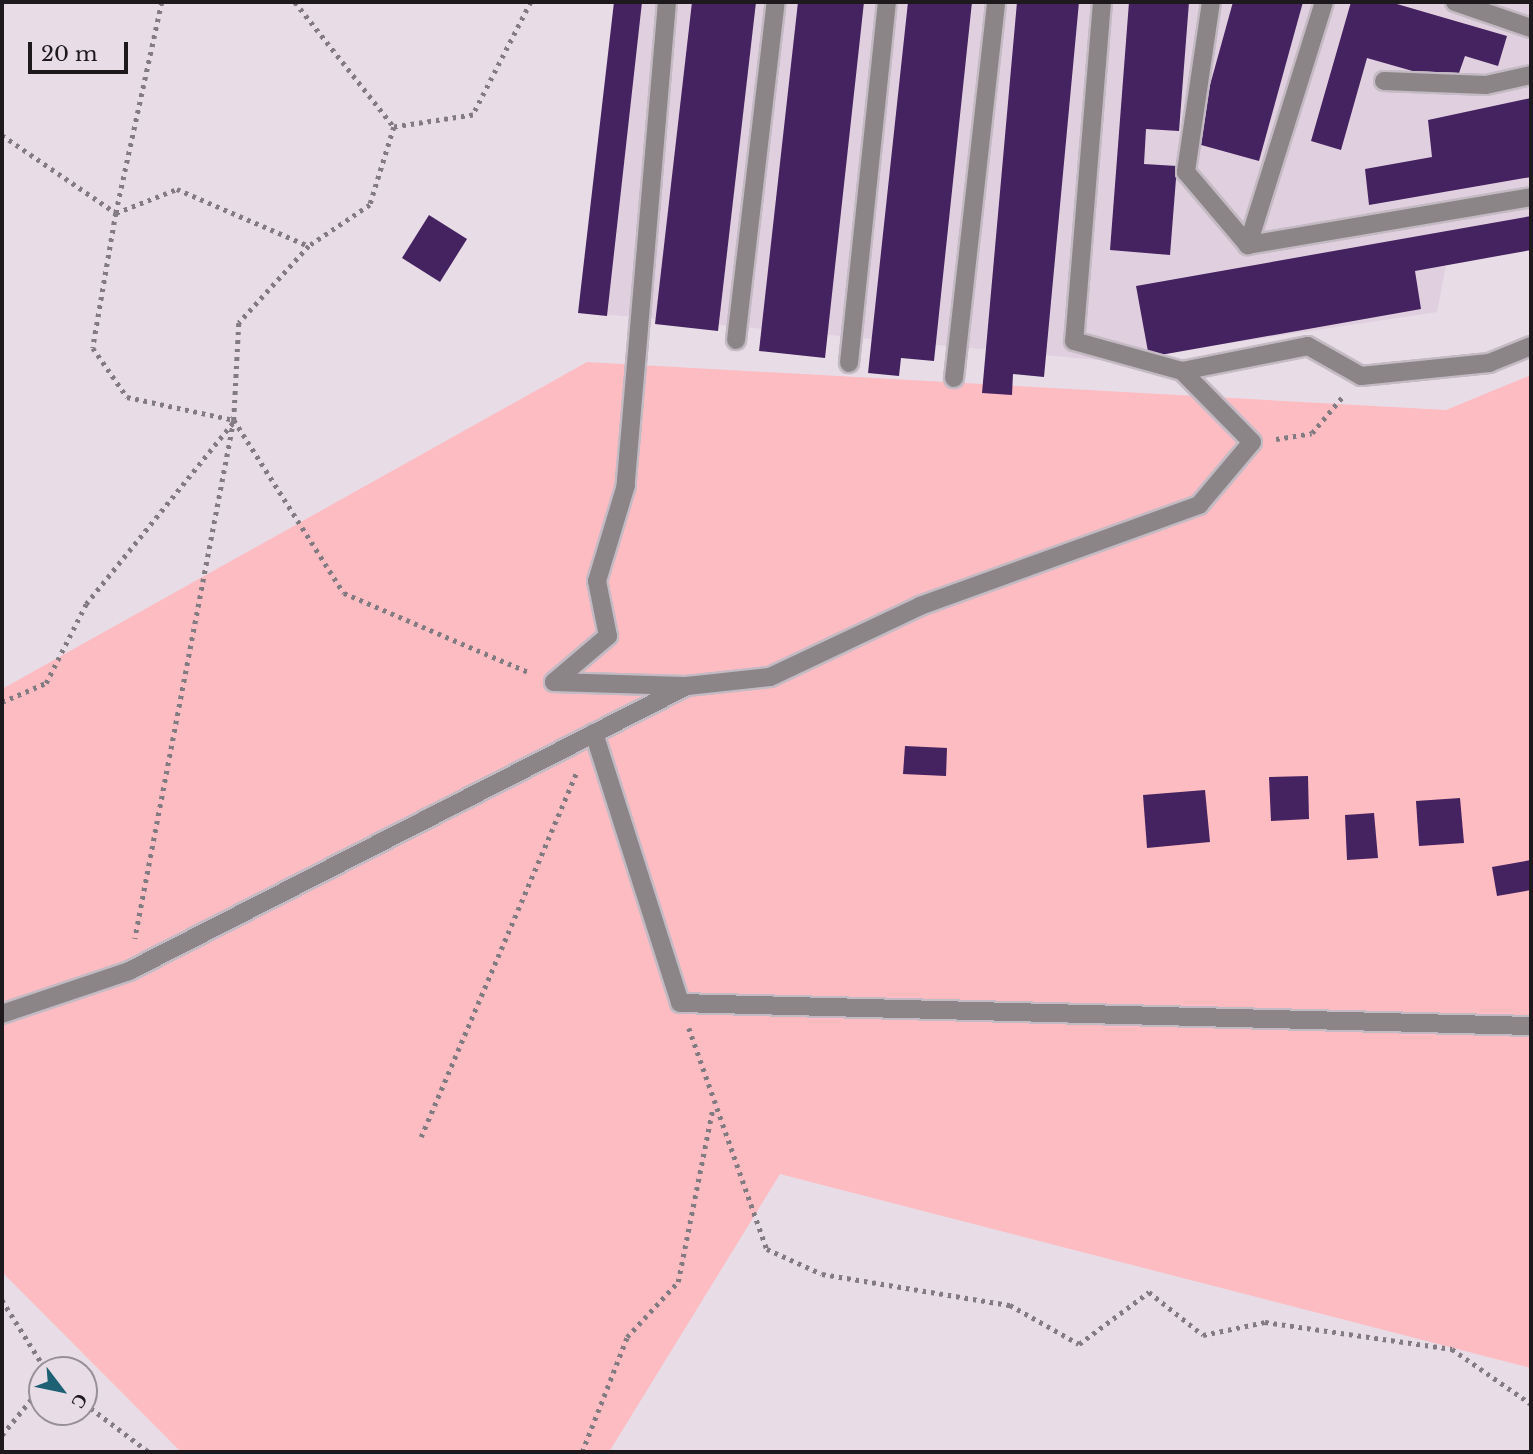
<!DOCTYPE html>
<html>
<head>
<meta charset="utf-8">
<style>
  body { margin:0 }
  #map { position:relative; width:1533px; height:1454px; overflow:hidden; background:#e8dde7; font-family:"Libre Baskerville",serif }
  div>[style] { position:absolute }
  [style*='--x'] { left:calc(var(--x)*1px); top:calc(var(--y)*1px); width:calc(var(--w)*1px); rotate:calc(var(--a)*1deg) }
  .built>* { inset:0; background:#e0cfdf }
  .green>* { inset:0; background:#fdbbc2 }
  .building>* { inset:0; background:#452260 }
  .path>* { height:4.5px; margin-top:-2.25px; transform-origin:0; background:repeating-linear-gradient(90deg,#837b82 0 3.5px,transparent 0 8.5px) }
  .roads { filter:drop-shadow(2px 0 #c3bac3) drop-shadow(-2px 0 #c3bac3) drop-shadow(0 2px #c3bac3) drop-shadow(0 -2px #c3bac3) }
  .lane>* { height:18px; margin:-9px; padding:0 9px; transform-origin:9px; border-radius:9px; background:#8b8587 }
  span { translate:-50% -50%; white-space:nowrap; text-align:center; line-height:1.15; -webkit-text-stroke:7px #e8dde7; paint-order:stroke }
  .frame { position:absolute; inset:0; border:4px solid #1d191d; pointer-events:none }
  .north { position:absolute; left:28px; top:1356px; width:70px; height:70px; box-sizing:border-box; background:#e8dde7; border:2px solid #978f96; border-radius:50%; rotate:122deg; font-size:19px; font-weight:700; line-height:28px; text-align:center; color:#1d191d }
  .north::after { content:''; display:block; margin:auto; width:24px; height:32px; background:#1f6174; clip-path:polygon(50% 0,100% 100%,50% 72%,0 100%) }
  .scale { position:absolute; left:28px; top:42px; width:100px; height:32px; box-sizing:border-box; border:4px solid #1d191d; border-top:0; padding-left:9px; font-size:21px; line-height:24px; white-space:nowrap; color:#1d191d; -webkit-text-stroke:5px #e8dde7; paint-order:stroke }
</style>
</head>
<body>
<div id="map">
  <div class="built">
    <i style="clip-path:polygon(626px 2px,1531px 2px,1531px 235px,1447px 260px,1437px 312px,1109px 361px,591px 313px)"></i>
  </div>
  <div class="green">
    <i style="clip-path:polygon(587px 362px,1446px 410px,1531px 375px,1531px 1368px,780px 1174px,609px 1452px,181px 1452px,2px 1272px,2px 689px)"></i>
  </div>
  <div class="building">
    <i style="clip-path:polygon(614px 2px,642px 2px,607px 316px,578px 313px)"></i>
    <i style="clip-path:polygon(692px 2px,756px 2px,718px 331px,655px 324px)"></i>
    <i style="clip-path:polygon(798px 2px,864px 2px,825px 358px,759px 351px)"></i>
    <i style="clip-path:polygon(908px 2px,972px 2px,934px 361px,901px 358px,899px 376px,868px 373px)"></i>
    <i style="clip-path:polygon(1017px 2px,1079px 2px,1044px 377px,1013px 374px,1012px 395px,982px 393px)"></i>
    <i style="clip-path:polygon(1129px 2px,1189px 2px,1179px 131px,1146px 129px,1144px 164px,1177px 166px,1170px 255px,1110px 250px)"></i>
    <i style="clip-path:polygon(1233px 2px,1303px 2px,1259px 161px,1194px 143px)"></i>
    <i style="clip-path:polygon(1351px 2px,1390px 2px,1507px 36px,1498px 66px,1465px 56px,1459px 73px,1430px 76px,1367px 58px,1341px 150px,1311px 141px)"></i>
    <i style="clip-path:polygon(1531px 98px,1531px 177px,1369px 205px,1365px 169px,1432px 157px,1428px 120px)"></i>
    <i style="clip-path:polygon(429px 215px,467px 239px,440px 282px,402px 258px)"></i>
    <i style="clip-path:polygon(1531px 216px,1531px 250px,1415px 271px,1421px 309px,1149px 357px,1136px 286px)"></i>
    <i style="clip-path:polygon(905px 746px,947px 748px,946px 776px,903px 774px)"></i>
    <i style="clip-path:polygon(1308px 776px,1309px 819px,1271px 821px,1269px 777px)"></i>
    <i style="clip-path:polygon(1205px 790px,1210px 842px,1147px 848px,1143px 795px)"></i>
    <i style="clip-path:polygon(1460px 798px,1464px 843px,1419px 846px,1416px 801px)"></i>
    <i style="clip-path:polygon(1374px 813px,1378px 858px,1347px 860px,1345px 815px)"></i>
    <i style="clip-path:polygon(1531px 860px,1531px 890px,1497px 896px,1492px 867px)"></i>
  </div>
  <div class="path">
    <i style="--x:162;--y:2;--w:216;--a:102.3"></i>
    <i style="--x:116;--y:213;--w:66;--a:-21.5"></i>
    <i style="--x:177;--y:189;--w:144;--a:23.4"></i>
    <i style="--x:295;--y:2;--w:159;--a:51.6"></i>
    <i style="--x:531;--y:2;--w:127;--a:117.2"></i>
    <i style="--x:473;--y:115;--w:80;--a:171.4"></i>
    <i style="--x:394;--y:127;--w:82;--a:107.1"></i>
    <i style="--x:370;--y:205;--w:73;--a:146.1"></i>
    <i style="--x:309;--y:246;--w:104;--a:132.3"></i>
    <i style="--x:239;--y:323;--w:97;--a:93"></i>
    <i style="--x:234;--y:420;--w:205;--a:57.6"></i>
    <i style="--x:344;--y:593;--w:203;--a:23.2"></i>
    <i style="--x:2;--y:135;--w:138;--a:34.4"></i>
    <i style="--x:116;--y:213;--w:137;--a:99.7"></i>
    <i style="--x:93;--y:348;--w:60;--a:55.2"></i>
    <i style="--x:127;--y:397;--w:109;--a:12.1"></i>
    <i style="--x:234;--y:420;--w:528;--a:100.8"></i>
    <i style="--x:1276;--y:439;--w:36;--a:-9"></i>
    <i style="--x:1312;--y:433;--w:50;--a:-49.9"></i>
    <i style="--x:2;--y:702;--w:48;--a:-23.4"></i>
    <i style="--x:46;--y:683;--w:89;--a:-63.1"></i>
    <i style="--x:86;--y:604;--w:235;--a:-51"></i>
    <i style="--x:689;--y:1028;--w:234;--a:70.6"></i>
    <i style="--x:767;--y:1249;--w:60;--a:24.4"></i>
    <i style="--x:822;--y:1274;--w:191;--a:9.4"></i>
    <i style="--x:1010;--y:1305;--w:79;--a:29.5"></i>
    <i style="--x:1079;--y:1344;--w:87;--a:-36.6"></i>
    <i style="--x:1149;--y:1292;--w:69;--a:38.5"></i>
    <i style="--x:1203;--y:1335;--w:63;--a:-11.8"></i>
    <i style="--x:1265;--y:1322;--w:189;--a:8.2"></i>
    <i style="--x:1452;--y:1349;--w:96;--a:34.8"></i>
    <i style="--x:421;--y:1137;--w:397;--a:-66.9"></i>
    <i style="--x:2;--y:1300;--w:83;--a:57.8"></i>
    <i style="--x:84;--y:1403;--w:81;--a:37"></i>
    <i style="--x:2;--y:1435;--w:63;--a:-50.8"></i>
    <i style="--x:582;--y:1452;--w:123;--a:-68.6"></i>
    <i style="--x:627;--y:1337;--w:75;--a:-47.2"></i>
    <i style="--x:678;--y:1282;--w:178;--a:-78.7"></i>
  </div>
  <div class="roads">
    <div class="lane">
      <i style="--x:667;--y:2;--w:485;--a:94.9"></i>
      <i style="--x:626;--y:485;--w:100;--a:106.8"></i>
      <i style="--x:597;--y:581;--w:56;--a:78.7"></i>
      <i style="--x:608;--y:636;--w:71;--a:139.6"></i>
      <i style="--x:554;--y:682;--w:130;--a:1.8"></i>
      <i style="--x:1102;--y:2;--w:340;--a:94.7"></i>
      <i style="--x:1074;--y:341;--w:112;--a:15.5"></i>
      <i style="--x:1211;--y:2;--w:172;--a:98.4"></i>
      <i style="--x:1186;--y:172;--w:96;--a:49.7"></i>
      <i style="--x:1324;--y:2;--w:255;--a:107.4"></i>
      <i style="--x:1248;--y:245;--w:287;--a:-9.6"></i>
      <i style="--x:1455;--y:2;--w:80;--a:18.9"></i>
      <i style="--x:1384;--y:81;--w:102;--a:2.2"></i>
      <i style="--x:1486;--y:85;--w:46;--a:-12.5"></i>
      <i style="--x:736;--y:340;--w:340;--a:-83.3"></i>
      <i style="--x:849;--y:363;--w:363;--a:-84"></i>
      <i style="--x:954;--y:378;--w:378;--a:-83.6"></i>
      <i style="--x:594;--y:733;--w:283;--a:72.3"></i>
      <i style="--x:680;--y:1003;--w:851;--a:1.55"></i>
      <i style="--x:2;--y:1014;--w:134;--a:-18.7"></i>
      <i style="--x:129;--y:971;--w:627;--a:-27.06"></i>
      <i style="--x:687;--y:686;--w:83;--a:-6.2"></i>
      <i style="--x:770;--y:677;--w:166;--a:-25.3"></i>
      <i style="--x:920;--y:606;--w:297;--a:-19.9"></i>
      <i style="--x:1199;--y:505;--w:82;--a:-49.9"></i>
      <i style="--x:1252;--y:442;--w:100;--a:-134.6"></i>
      <i style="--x:1182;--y:371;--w:128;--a:-11.2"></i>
      <i style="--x:1308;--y:346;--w:61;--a:29.5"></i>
      <i style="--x:1361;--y:376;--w:129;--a:-5.8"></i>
      <i style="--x:1489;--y:363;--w:45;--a:-22"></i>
    </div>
  </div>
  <div class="frame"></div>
  <div class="north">С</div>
  <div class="scale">20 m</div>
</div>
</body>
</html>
